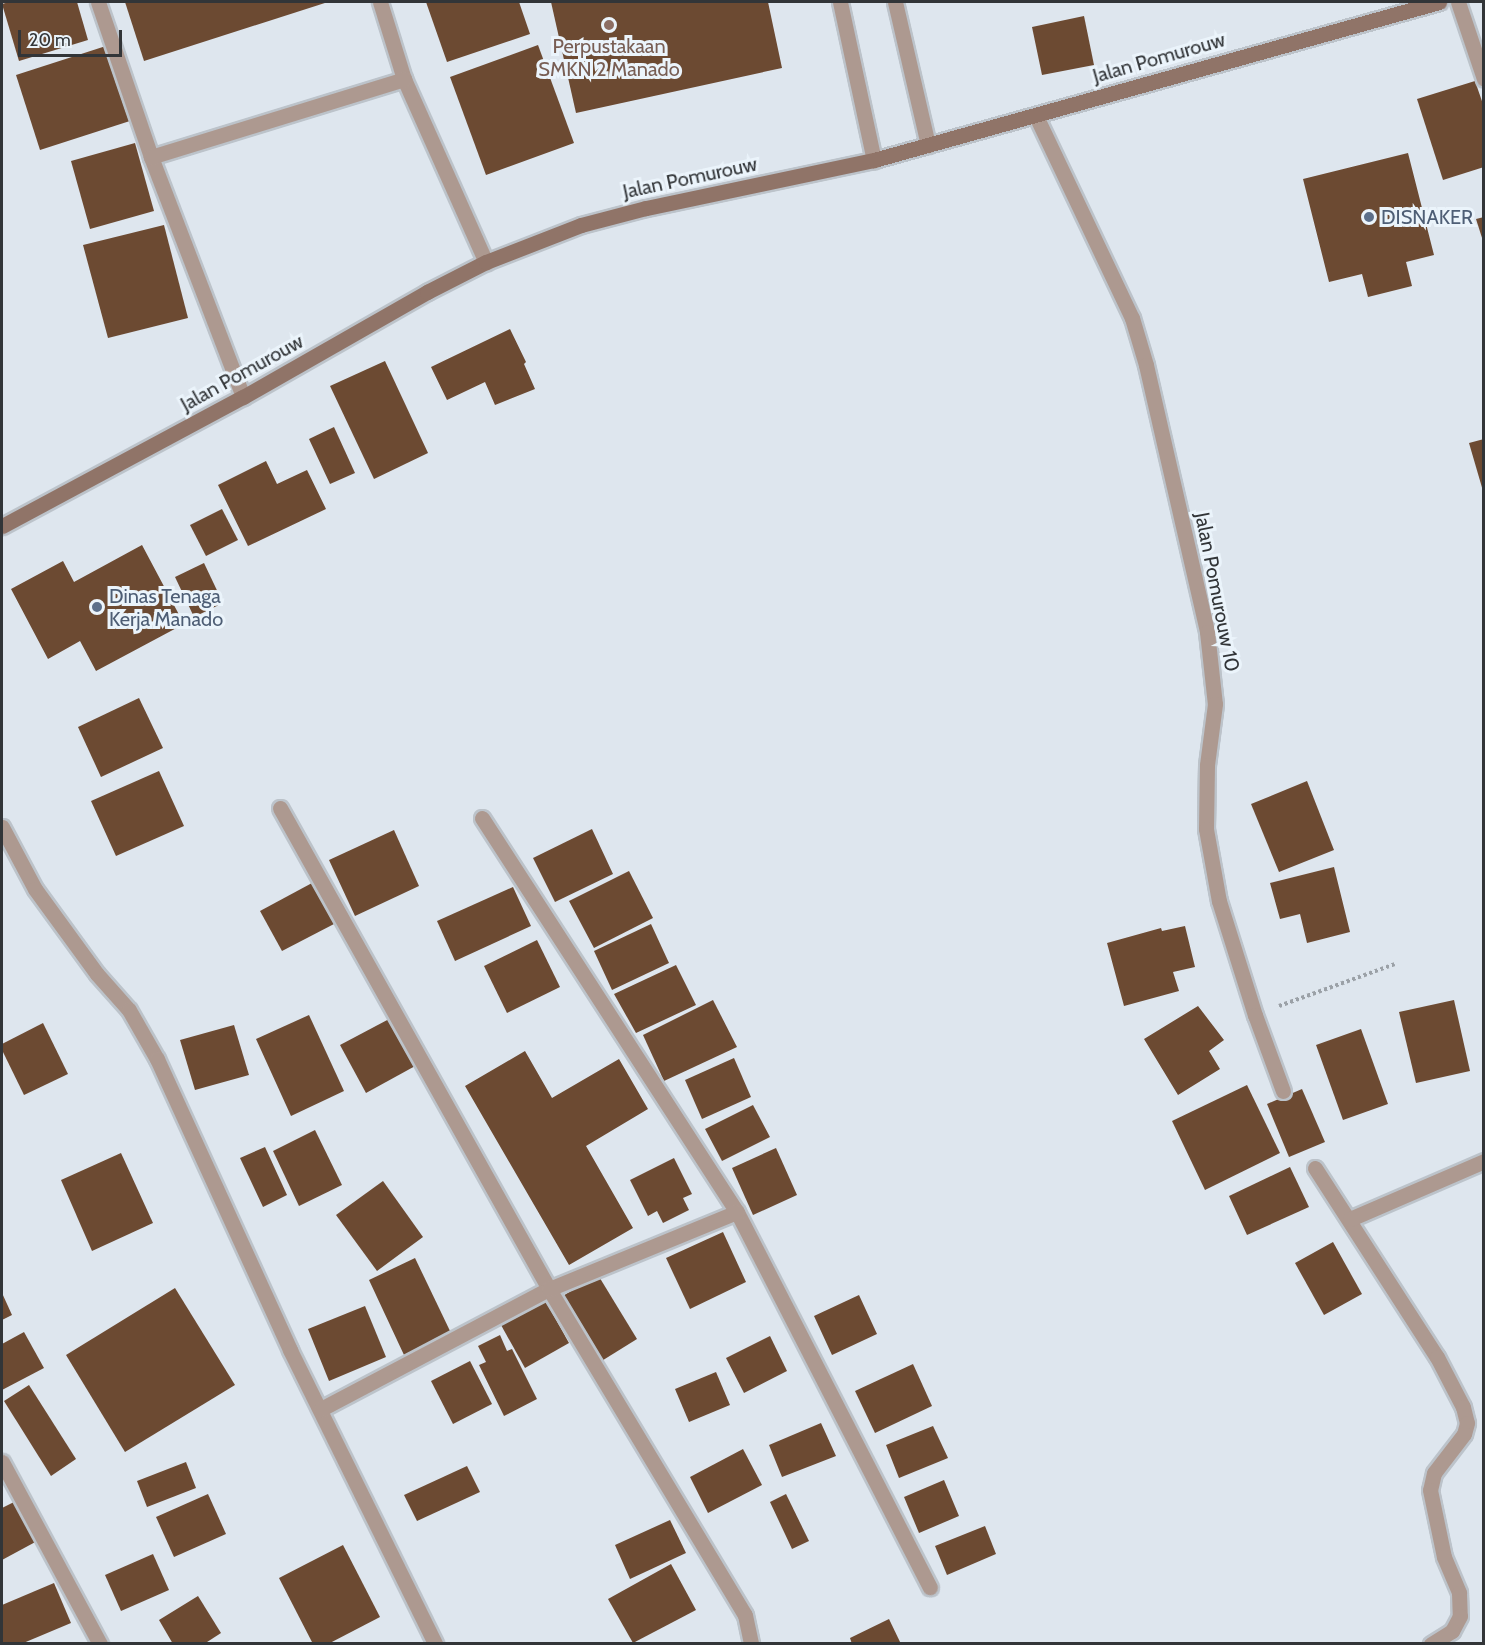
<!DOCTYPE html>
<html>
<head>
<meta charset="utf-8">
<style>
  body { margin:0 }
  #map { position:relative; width:1485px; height:1645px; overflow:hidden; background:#dee6ee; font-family:Cabin,sans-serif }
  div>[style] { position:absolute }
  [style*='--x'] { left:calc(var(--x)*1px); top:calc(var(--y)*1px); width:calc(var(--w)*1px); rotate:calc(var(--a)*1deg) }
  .building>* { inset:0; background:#6c4a32 }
  .path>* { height:4px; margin-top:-2px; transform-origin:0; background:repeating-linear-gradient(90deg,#9ba1a7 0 3px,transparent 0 6px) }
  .roads { filter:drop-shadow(2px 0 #bcc3ca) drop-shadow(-2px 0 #bcc3ca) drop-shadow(0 2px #bcc3ca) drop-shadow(0 -2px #bcc3ca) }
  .lane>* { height:15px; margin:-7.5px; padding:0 7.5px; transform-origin:7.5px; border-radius:7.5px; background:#ad9990 }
  .street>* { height:15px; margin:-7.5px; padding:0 7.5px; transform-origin:7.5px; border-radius:7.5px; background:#ad9990 }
  .secondary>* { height:15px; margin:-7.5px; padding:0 7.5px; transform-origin:7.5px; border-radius:7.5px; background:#907468 }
  .dots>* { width:16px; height:16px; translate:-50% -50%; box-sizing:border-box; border:3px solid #ebf4fb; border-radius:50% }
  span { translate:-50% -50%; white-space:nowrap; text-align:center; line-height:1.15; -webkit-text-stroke:6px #ebf4fb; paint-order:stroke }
  .education-label { font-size:20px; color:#785e54 }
  .street-label { font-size:20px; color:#323538 }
  .service-label { font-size:20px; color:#4e5e75 }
  .left { translate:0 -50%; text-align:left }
  .frame { position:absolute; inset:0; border:3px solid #323538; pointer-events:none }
  .scale { position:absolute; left:18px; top:30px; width:104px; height:27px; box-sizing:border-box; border:3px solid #323538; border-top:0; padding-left:8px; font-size:18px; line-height:21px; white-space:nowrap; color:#323538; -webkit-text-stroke:4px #ebf4fb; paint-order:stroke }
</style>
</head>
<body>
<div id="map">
  <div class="building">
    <i style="clip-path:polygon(9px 2px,77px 2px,88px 40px,19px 61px,2px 4px)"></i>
    <i style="clip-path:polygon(125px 2px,328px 2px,144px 61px)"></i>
    <i style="clip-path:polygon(426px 2px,519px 2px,530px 34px,447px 62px)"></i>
    <i style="clip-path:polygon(551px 2px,768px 2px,782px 68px,576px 113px)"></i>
    <i style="clip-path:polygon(1084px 16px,1094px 65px,1042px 75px,1032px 27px)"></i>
    <i style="clip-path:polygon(109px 45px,133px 120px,40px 150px,16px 75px)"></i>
    <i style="clip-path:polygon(538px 45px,574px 143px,486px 175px,450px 77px)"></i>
    <i style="clip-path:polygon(1475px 81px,1484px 107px,1484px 167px,1443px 180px,1417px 99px)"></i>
    <i style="clip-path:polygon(135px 143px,154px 211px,90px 229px,71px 161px)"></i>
    <i style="clip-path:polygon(1408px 153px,1434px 255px,1406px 262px,1412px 286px,1368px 297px,1362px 274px,1329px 282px,1303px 179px)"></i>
    <i style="clip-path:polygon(1484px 217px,1484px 241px,1483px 241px,1476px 219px)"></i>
    <i style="clip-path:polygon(164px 225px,188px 318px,108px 338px,83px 245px)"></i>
    <i style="clip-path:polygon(510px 329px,526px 362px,524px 364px,535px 389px,495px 405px,485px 382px,447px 400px,431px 367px)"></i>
    <i style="clip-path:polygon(385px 361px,428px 453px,374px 479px,330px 386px)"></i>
    <i style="clip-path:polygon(334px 427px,355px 473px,330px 484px,309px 439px)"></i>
    <i style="clip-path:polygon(1484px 439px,1484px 491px,1483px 491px,1469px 443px)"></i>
    <i style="clip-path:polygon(266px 461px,277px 484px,307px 470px,326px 509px,248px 546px,218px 485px)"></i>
    <i style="clip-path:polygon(222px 509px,238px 540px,206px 556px,190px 525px)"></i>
    <i style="clip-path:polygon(142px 545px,184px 624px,96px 671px,80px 641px,48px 659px,11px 589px,63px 561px,74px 582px)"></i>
    <i style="clip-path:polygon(204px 563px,223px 603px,194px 617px,175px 577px)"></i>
    <i style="clip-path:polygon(139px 698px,163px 748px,101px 777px,78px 727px)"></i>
    <i style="clip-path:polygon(159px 771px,184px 826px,116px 856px,91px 801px)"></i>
    <i style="clip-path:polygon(1307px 781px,1334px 850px,1279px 872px,1251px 804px)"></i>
    <i style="clip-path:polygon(592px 829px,613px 874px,555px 902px,533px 858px)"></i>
    <i style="clip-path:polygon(394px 830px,419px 886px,355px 916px,329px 860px)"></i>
    <i style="clip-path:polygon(1334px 867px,1350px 932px,1307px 943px,1300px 914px,1280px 919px,1270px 883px)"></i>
    <i style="clip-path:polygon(629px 871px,653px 918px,594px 948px,569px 901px)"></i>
    <i style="clip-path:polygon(312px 883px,334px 924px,282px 951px,260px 911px)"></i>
    <i style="clip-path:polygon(513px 887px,531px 926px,455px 961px,437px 921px)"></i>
    <i style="clip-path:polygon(651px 924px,669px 963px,612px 990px,594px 951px)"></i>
    <i style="clip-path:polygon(1185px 926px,1195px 967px,1173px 972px,1179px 991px,1124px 1006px,1107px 943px,1161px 928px,1162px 931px)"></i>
    <i style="clip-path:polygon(537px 940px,560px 987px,507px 1013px,484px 966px)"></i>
    <i style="clip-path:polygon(676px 965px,696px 1005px,636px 1033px,614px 994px)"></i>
    <i style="clip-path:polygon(713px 1000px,737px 1047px,664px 1081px,643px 1035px)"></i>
    <i style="clip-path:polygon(1454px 1000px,1470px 1071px,1416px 1083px,1399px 1012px)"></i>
    <i style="clip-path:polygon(1198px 1006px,1224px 1040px,1209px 1051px,1220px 1069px,1178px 1095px,1144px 1039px)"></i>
    <i style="clip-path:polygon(309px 1015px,344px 1091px,291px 1116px,256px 1039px)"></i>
    <i style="clip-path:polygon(391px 1018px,417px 1065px,366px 1093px,340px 1045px)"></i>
    <i style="clip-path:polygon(43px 1023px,68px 1074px,24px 1095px,2px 1050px,2px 1044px)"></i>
    <i style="clip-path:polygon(234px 1025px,249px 1075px,195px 1090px,180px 1040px)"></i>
    <i style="clip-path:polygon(1361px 1029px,1388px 1104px,1343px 1120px,1316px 1045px)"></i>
    <i style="clip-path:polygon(525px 1051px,552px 1098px,619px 1059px,648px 1109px,586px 1146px,633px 1228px,569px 1265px,465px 1086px)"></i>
    <i style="clip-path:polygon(734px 1058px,751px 1097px,702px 1119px,685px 1080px)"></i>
    <i style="clip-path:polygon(1247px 1085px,1280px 1153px,1205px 1190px,1172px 1121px)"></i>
    <i style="clip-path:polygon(1302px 1089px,1325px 1142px,1289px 1157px,1267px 1104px)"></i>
    <i style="clip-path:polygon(753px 1105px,770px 1137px,722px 1161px,705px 1129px)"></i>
    <i style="clip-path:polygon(315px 1130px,342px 1185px,299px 1206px,273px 1151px)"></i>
    <i style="clip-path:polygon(265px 1147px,287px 1195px,263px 1207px,240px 1158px)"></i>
    <i style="clip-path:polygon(776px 1148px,797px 1195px,753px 1215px,732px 1168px)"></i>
    <i style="clip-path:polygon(121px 1153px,153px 1223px,92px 1251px,61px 1180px)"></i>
    <i style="clip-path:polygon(674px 1158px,692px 1194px,683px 1198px,689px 1210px,663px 1223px,657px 1211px,648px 1216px,630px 1180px)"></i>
    <i style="clip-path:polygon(1290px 1167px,1309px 1207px,1247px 1235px,1229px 1196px)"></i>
    <i style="clip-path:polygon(383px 1181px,423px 1237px,377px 1271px,336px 1215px)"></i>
    <i style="clip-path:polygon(723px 1232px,746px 1282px,690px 1309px,666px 1258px)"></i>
    <i style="clip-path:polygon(1333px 1242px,1362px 1294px,1324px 1315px,1295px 1263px)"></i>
    <i style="clip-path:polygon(415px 1258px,451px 1333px,404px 1355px,369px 1280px)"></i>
    <i style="clip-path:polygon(598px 1275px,637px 1339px,600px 1362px,561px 1297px)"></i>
    <i style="clip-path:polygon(175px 1288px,235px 1385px,125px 1452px,66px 1355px)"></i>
    <i style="clip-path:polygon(2px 1293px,12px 1315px,2px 1320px)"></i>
    <i style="clip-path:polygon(859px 1295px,877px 1334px,832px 1355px,814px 1316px)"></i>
    <i style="clip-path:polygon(545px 1300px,569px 1343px,525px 1368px,501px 1325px)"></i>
    <i style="clip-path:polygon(365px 1306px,386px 1357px,329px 1381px,308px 1329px)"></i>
    <i style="clip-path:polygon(24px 1332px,44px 1368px,2px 1390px,2px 1344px)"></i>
    <i style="clip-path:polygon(500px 1335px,507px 1351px,512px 1349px,537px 1399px,504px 1416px,479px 1365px,486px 1362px,478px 1346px)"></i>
    <i style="clip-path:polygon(770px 1336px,787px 1371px,744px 1393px,726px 1358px)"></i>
    <i style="clip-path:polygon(470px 1361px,492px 1404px,453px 1424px,431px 1381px)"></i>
    <i style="clip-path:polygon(913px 1364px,932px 1406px,875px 1433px,855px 1391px)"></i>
    <i style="clip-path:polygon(716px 1372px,730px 1405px,689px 1422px,675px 1389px)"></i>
    <i style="clip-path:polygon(29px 1385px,76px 1459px,51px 1476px,4px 1401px)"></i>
    <i style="clip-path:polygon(821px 1423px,836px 1456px,782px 1477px,769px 1445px)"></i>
    <i style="clip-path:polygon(933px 1426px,948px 1458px,899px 1478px,886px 1445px)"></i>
    <i style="clip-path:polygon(743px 1449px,762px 1485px,708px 1513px,690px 1477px)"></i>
    <i style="clip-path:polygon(186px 1462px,196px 1488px,147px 1507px,137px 1481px)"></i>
    <i style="clip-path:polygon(467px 1466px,480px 1492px,417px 1521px,404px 1495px)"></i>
    <i style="clip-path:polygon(944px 1480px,959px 1516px,919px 1533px,904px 1497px)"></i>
    <i style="clip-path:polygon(208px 1494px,226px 1534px,174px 1557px,156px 1517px)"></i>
    <i style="clip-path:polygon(786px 1494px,809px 1541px,792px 1549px,770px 1502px)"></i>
    <i style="clip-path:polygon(18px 1500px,39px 1540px,2px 1560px,2px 1508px)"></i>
    <i style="clip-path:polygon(670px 1520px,686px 1553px,630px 1579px,615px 1545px)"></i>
    <i style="clip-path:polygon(985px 1526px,996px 1554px,947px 1575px,935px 1546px)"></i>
    <i style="clip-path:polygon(343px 1545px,380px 1617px,328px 1644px,313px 1644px,279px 1578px)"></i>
    <i style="clip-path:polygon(153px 1554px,169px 1590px,121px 1611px,105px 1575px)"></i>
    <i style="clip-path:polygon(671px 1564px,696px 1610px,633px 1643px,608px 1599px)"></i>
    <i style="clip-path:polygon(54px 1583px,71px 1623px,21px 1644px,2px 1644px,2px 1605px)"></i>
    <i style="clip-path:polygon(198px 1596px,221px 1633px,204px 1644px,173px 1644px,159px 1620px)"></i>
    <i style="clip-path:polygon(889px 1619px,901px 1644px,852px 1644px,850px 1638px)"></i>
  </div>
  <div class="path">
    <i style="--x:1279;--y:1006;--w:123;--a:-19.9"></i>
  </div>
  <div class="roads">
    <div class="lane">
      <i style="--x:98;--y:2;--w:164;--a:71.1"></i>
      <i style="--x:151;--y:157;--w:257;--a:69"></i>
      <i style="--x:380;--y:2;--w:81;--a:72.7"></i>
      <i style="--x:404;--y:79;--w:201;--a:65.9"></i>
      <i style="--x:840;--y:2;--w:162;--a:77.9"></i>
      <i style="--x:895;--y:2;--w:147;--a:77"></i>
      <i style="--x:151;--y:157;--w:265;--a:-17.1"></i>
    </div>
    <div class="street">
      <i style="--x:1458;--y:2;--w:81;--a:71.3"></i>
      <i style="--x:1036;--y:116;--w:224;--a:64.6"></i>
      <i style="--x:1132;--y:318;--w:49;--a:73.4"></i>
      <i style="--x:1146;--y:365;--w:274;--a:77.1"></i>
      <i style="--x:1207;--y:632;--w:72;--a:83.7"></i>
      <i style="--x:1215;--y:704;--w:62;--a:97.5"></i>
      <i style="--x:1207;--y:765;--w:64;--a:90.9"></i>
      <i style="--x:1206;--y:829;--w:73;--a:79.8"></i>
      <i style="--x:1219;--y:901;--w:120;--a:72.5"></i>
      <i style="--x:1255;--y:1015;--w:81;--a:69.8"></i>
      <i style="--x:280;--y:808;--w:551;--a:60.78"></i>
      <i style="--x:549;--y:1289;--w:380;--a:59"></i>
      <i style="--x:745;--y:1615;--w:30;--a:78"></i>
      <i style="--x:482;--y:818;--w:469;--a:57.1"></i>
      <i style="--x:737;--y:1212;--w:422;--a:62.8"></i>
      <i style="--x:2;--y:827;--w:70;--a:62"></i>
      <i style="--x:35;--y:889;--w:105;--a:53.9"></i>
      <i style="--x:97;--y:974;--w:48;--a:48.4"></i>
      <i style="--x:129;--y:1010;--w:56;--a:60.3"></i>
      <i style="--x:157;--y:1059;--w:320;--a:65.4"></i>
      <i style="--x:290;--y:1350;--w:328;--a:63.7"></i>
      <i style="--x:1315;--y:1168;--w:225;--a:57.2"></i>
      <i style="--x:1437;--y:1357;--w:56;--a:62.5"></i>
      <i style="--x:1463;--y:1407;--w:16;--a:76"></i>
      <i style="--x:1467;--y:1423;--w:11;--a:105"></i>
      <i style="--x:1464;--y:1434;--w:49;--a:127.6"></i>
      <i style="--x:1434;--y:1473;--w:17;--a:103"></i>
      <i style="--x:1430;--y:1490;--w:68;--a:78.2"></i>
      <i style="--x:1444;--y:1557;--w:39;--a:67"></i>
      <i style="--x:1459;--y:1593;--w:23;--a:88"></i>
      <i style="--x:1460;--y:1616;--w:17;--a:118"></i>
      <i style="--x:1452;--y:1631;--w:25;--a:148"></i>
      <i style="--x:1350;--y:1219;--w:146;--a:-23.4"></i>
      <i style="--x:321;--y:1409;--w:258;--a:-27.8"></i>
      <i style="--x:549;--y:1289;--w:203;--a:-22.3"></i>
      <i style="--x:2;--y:1462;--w:207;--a:61.7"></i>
    </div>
    <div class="secondary">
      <i style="--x:2;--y:526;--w:273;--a:-28.2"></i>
      <i style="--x:243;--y:397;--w:212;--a:-29.7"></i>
      <i style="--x:427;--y:292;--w:66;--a:-27"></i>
      <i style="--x:486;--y:262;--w:102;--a:-21.3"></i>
      <i style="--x:581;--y:225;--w:67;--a:-14.7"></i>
      <i style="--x:646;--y:208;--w:233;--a:-11.9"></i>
      <i style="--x:874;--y:160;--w:587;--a:-15.62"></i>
    </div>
  </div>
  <div class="dots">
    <i style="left:609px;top:25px;background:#8d6e63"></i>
    <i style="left:1369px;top:217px;background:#5c6f8a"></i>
    <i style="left:97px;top:607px;background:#5c6f8a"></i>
  </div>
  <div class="education-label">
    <span style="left:609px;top:58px">Perpustakaan<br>SMKN 2 Manado</span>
  </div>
  <div class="street-label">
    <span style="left:1159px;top:58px;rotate:-16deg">Jalan Pomurouw</span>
    <span style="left:690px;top:178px;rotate:-12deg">Jalan Pomurouw</span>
    <span style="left:242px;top:373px;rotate:-29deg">Jalan Pomurouw</span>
    <span style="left:1217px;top:592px;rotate:79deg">Jalan Pomurouw 10</span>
  </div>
  <div class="service-label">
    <span class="left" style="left:1381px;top:217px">DISNAKER</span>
    <span class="left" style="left:109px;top:608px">Dinas Tenaga<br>Kerja Manado</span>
  </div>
  <div class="frame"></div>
  <div class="scale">20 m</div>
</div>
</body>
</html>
